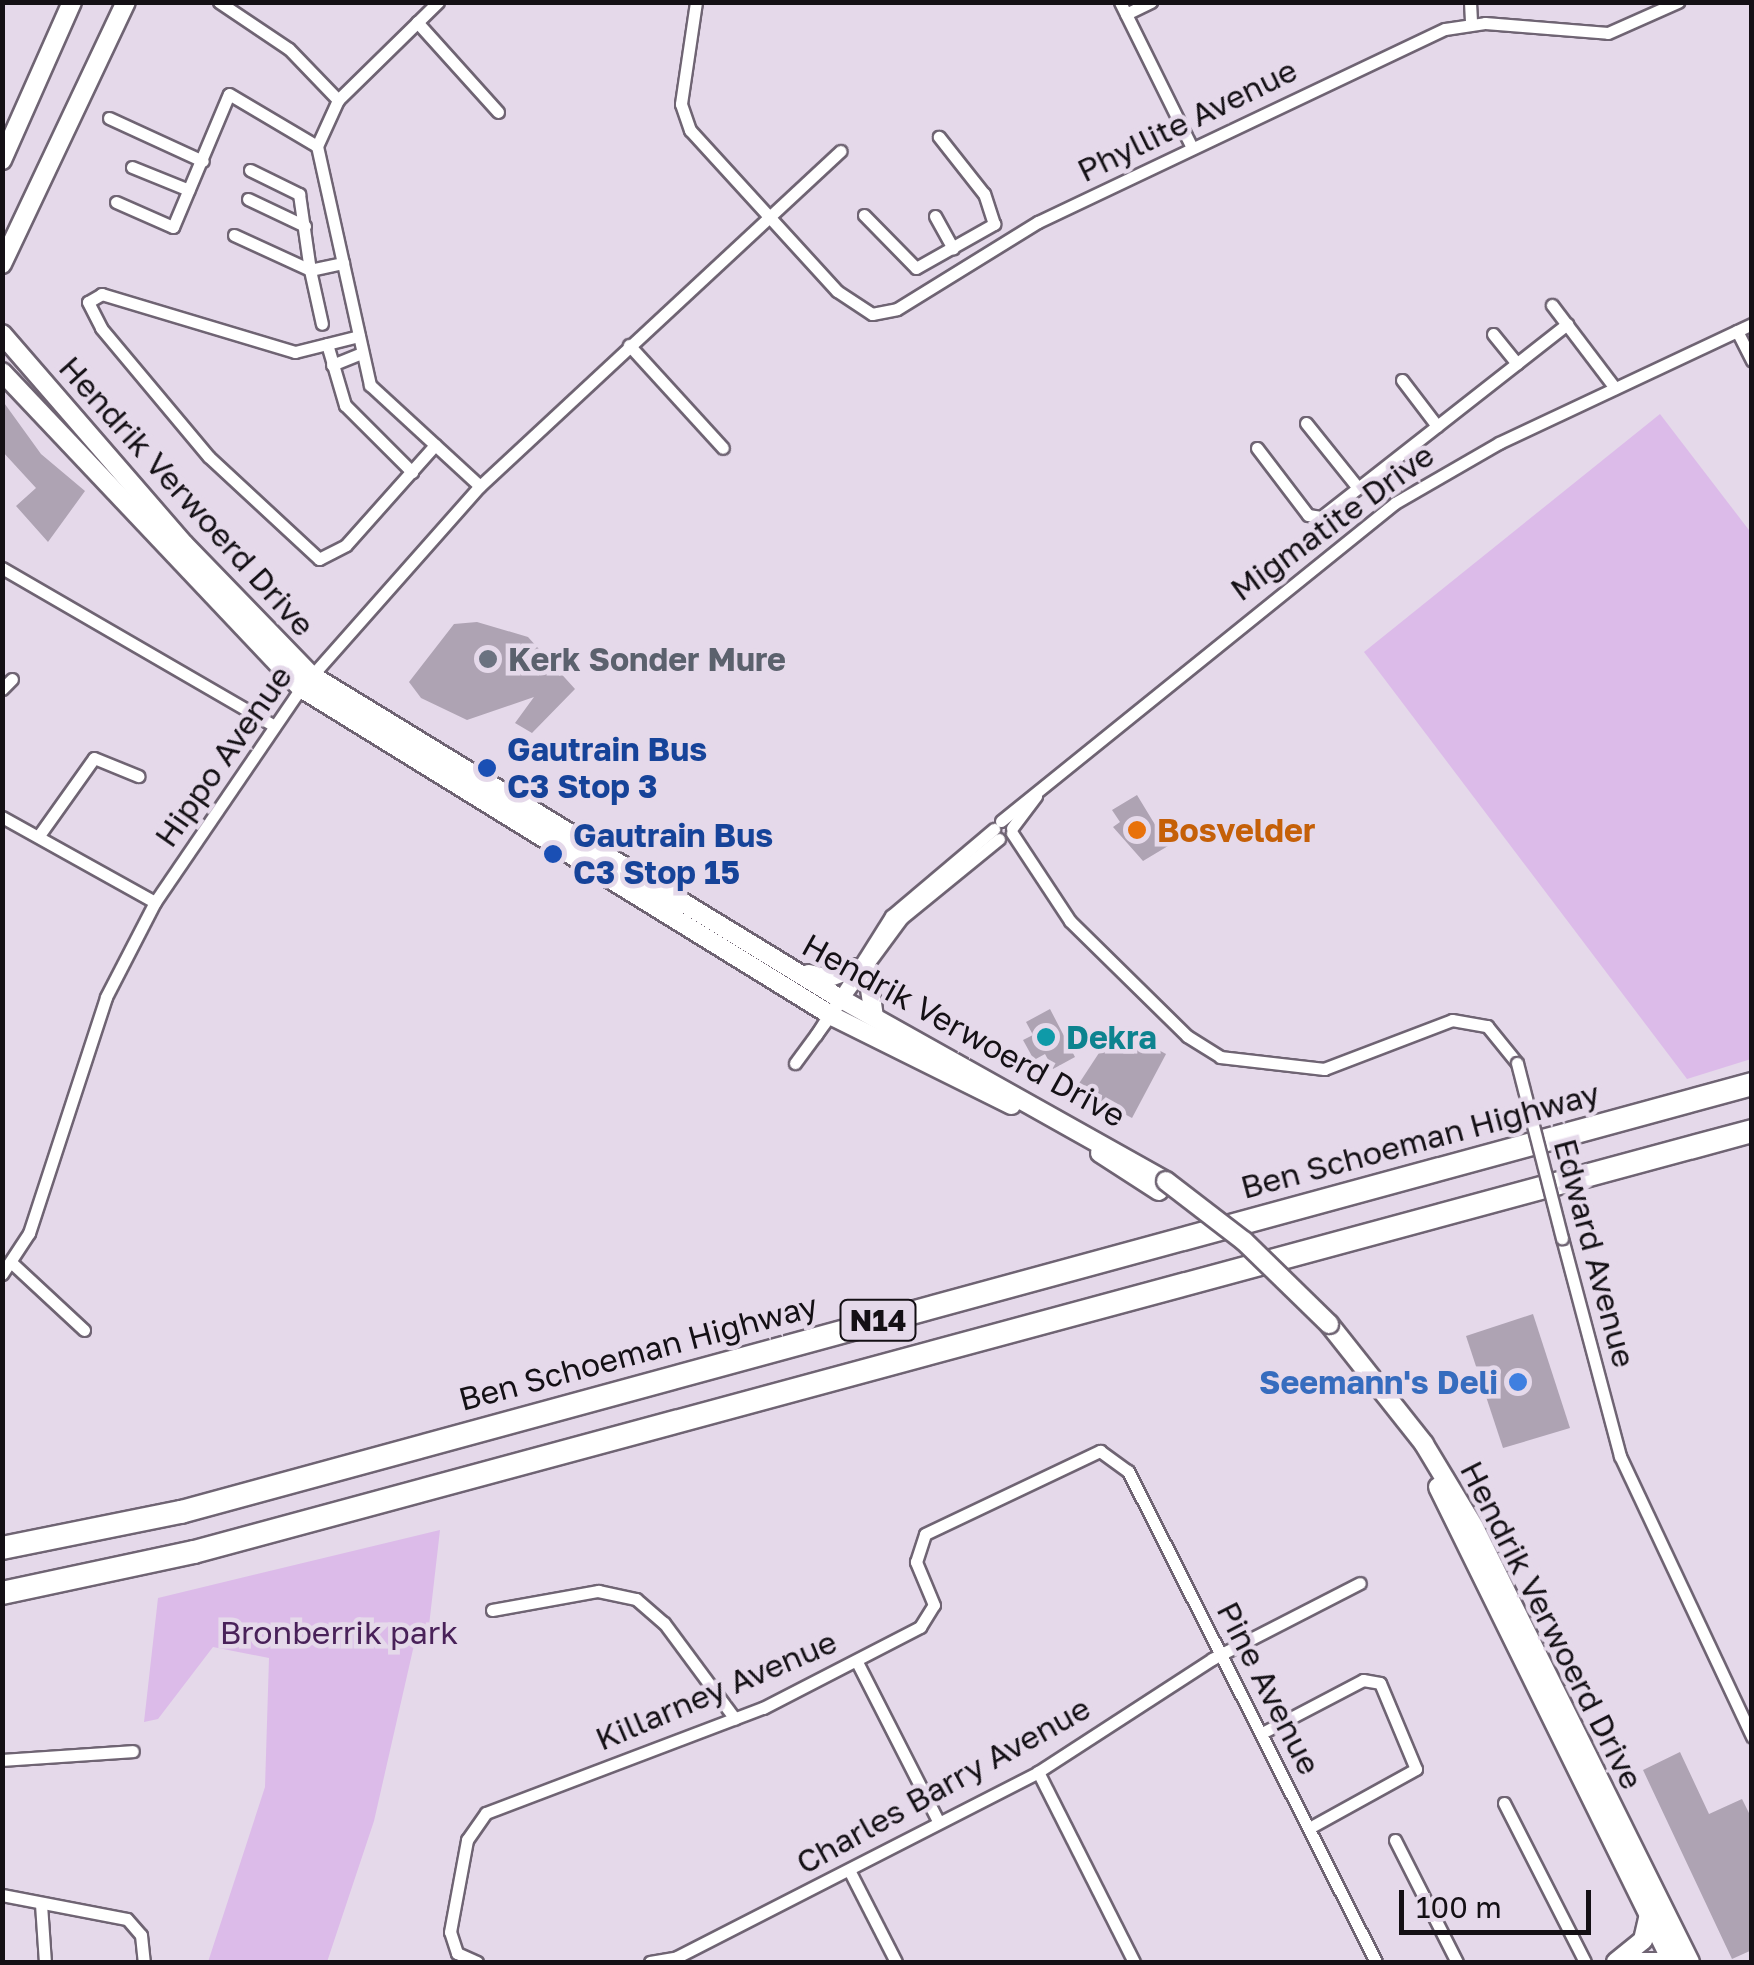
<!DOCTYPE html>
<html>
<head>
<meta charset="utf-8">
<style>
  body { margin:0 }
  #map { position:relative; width:1754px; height:1965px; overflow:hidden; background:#e5d9ea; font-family:"Golos Text",sans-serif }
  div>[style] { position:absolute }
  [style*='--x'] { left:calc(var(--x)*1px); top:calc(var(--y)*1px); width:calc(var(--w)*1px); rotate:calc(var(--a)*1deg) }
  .green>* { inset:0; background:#dcbbe9 }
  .building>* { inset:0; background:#aea3b3 }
  .roads { filter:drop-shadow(2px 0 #6f6473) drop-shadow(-2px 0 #6f6473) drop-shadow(0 2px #6f6473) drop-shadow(0 -2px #6f6473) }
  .minor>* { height:11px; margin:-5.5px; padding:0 5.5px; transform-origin:5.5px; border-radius:5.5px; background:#fff }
  .secondary>* { height:18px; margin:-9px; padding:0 9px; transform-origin:9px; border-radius:9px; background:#fff }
  .motorway>* { height:22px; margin:-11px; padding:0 11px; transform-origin:11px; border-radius:11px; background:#fff }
  .bridges { filter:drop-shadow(2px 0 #6f6473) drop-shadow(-2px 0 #6f6473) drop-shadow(0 2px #6f6473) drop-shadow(0 -2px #6f6473) }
  .minor-bridge>* { height:11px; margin:-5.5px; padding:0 5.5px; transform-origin:5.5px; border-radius:5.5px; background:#fff }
  .secondary-bridge>* { height:18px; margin:-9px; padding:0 9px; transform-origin:9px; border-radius:9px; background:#fff }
  .dots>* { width:28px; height:28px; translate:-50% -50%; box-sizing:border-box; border:5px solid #e5d9ea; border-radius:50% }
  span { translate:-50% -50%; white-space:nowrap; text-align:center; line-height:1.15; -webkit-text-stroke:9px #e5d9ea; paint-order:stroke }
  .shield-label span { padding:2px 8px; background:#e5d9ea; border:2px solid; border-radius:8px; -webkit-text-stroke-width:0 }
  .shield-label { font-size:30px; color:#141015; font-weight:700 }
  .street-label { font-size:32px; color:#141015 }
  .worship-label { font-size:32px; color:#5b616d; font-weight:700 }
  .left { translate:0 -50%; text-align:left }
  .transit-label { font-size:32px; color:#164399; font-weight:700 }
  .food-label { font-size:32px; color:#c56008; font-weight:700 }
  .culture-label { font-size:32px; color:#0d838f; font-weight:700 }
  .shop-label { font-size:32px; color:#366cbe; font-weight:700 }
  .right { translate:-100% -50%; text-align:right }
  .park-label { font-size:32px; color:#492159 }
  .frame { position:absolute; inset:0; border:5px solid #141015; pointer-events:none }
  .scale { position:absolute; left:1399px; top:1890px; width:192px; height:45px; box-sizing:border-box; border:5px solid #141015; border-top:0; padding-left:12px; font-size:30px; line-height:35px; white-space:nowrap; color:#141015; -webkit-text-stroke:8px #e5d9ea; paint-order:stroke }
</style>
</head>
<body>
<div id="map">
  <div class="green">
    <i style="clip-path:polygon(1660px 414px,1752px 534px,1751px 1059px,1687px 1079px,1364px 652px)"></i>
    <i style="clip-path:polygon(440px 1530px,427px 1643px,414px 1645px,374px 1821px,327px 1962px,208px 1962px,265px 1787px,269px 1658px,213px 1647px,158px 1719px,144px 1722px,158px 1598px)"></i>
  </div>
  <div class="building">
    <i style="clip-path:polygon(2px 400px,41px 454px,85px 491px,48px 542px,16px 506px,36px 488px,2px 451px)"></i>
    <i style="clip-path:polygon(477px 622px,528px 637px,575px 689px,532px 733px,515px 723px,534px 697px,467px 720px,421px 698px,409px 682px,454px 624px)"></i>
    <i style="clip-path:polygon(1137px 795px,1168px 846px,1143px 861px,1113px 827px,1120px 822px,1112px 810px)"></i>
    <i style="clip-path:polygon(1050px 1009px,1075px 1057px,1053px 1069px,1045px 1054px,1034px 1060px,1023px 1040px,1033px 1035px,1026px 1022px)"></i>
    <i style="clip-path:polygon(1116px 1027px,1166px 1054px,1132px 1118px,1076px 1088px)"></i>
    <i style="clip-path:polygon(1533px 1314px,1570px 1428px,1503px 1448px,1466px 1336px)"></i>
    <i style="clip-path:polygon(1680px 1752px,1709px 1814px,1742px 1799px,1752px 1819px,1752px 1950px,1732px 1959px,1643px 1770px)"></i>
  </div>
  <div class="roads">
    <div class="minor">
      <i style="--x:219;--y:2;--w:84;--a:33.9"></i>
      <i style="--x:289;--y:49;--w:71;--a:46.1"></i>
      <i style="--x:438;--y:2;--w:140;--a:135.6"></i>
      <i style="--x:338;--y:100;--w:51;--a:114.5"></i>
      <i style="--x:317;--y:146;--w:245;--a:77.5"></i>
      <i style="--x:370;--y:385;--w:149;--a:42.6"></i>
      <i style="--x:696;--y:2;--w:103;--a:98.4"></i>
      <i style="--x:681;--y:104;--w:28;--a:71"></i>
      <i style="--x:690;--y:130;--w:218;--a:47.6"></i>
      <i style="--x:837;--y:291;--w:42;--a:33.3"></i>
      <i style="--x:872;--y:314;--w:25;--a:-11"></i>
      <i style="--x:897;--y:309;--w:166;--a:-31.7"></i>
      <i style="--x:1038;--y:222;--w:450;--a:-25.4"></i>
      <i style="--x:1445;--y:29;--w:40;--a:-8.5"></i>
      <i style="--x:1485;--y:23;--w:123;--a:4.6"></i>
      <i style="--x:1608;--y:33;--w:77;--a:-23.9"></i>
      <i style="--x:1120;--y:2;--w:163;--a:63.7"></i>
      <i style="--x:1470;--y:2;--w:22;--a:87"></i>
      <i style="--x:1126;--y:14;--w:28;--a:-26"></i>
      <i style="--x:417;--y:22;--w:121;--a:48"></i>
      <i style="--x:109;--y:118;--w:103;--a:24.6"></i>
      <i style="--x:132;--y:167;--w:61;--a:22"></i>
      <i style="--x:250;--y:170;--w:55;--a:26.1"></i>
      <i style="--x:299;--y:194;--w:77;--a:81.8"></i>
      <i style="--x:310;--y:270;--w:34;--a:-12"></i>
      <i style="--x:248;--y:199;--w:63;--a:25.3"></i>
      <i style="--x:116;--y:202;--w:62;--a:23.7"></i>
      <i style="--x:173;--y:227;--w:144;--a:-67.2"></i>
      <i style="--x:229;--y:94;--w:102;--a:30.6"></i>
      <i style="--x:864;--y:215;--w:74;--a:45.5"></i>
      <i style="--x:916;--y:268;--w:90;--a:-29.4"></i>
      <i style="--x:994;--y:224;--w:32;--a:-108"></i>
      <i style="--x:984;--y:194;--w:73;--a:-128.3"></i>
      <i style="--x:935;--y:216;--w:37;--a:61"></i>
      <i style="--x:234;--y:235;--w:84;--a:24.7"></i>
      <i style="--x:310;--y:270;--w:55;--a:77.5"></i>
      <i style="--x:1552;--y:305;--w:104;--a:52.8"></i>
      <i style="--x:1737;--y:331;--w:33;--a:63"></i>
      <i style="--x:1493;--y:334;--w:38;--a:51"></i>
      <i style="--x:359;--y:336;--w:66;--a:166"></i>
      <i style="--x:295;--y:352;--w:202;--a:-163.3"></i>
      <i style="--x:102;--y:294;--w:16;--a:150"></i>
      <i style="--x:88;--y:302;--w:29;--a:63"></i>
      <i style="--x:101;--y:328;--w:168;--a:50.1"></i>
      <i style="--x:209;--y:457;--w:150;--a:42.8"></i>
      <i style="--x:319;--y:559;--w:30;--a:-27"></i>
      <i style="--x:346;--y:545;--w:134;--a:-48.3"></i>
      <i style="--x:327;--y:344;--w:64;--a:73.6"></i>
      <i style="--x:345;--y:405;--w:95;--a:45"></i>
      <i style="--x:629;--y:345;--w:139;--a:47.6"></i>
      <i style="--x:332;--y:365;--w:32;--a:-22"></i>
      <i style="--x:1402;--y:380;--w:58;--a:52.7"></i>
      <i style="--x:1306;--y:423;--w:83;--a:51.3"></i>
      <i style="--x:1257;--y:448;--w:84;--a:52.7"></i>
      <i style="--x:1308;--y:515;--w:13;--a:9"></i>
      <i style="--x:1321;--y:517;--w:313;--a:-38.1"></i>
      <i style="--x:2;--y:568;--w:315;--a:30.1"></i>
      <i style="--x:2;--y:689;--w:14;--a:-45"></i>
      <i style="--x:2;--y:817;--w:175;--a:29.1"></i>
      <i style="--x:1001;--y:821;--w:506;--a:-38.91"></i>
      <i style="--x:1395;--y:503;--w:120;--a:-30"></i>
      <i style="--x:1499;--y:443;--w:280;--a:-25.2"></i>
      <i style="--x:1012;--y:828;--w:40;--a:-53"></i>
      <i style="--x:1012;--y:833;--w:105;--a:56.6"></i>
      <i style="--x:1070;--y:921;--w:164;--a:44.5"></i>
      <i style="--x:1187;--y:1036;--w:39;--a:32"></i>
      <i style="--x:1220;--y:1057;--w:105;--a:6.6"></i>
      <i style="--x:1324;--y:1069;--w:137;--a:-20.9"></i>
      <i style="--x:1452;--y:1020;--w:36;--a:10"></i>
      <i style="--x:1487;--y:1026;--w:48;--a:51"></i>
      <i style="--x:40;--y:834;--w:93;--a:-54.6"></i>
      <i style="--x:94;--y:758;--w:48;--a:22.2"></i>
      <i style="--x:816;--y:1035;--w:141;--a:-57.8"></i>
      <i style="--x:891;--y:916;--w:135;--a:-40.2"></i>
      <i style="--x:795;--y:1063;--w:180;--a:-53.6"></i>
      <i style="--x:902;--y:918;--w:125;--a:-39.2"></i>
      <i style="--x:1562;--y:1238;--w:226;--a:75.1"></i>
      <i style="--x:1620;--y:1456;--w:310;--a:64.8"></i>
      <i style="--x:13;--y:1264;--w:97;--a:42.9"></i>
      <i style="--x:2;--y:1274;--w:49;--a:-56.6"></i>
      <i style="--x:29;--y:1233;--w:248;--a:-71.9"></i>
      <i style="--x:106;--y:997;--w:107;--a:-62.7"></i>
      <i style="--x:155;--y:902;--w:259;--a:-55.7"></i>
      <i style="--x:301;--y:688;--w:270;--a:-48.5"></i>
      <i style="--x:480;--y:486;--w:492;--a:-42.9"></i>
      <i style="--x:492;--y:1610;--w:108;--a:-10.2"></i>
      <i style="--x:598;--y:1591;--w:39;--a:12"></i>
      <i style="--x:636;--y:1599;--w:37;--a:41"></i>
      <i style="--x:664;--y:1623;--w:119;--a:53.5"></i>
      <i style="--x:857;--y:1662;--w:178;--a:63"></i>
      <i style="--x:1262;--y:1733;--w:114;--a:-27.7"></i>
      <i style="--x:1363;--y:1680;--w:17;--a:10"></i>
      <i style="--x:1380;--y:1683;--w:93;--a:67.3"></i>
      <i style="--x:1416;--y:1769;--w:122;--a:151.1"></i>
      <i style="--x:2;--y:1760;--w:131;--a:-3.9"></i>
      <i style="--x:1038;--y:1772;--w:213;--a:63.2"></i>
      <i style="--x:1504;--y:1803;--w:178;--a:63"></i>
      <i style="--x:1395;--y:1840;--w:137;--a:63.1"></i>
      <i style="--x:849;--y:1870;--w:103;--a:62.9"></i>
      <i style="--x:2;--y:1895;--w:127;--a:10.9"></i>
      <i style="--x:127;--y:1919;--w:21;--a:49"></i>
      <i style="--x:141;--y:1935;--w:27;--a:84"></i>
      <i style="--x:41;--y:1904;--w:58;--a:86.1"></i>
      <i style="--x:477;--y:1962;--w:22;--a:-156"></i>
      <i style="--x:457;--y:1953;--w:22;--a:-108"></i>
      <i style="--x:450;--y:1932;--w:94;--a:-79.5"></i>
      <i style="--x:467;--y:1840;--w:33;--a:-55"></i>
      <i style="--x:486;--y:1813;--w:296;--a:-20.8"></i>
      <i style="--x:763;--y:1708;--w:177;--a:-27.3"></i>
      <i style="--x:920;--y:1627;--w:26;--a:-58"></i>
      <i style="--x:934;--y:1605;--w:47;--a:-112.7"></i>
      <i style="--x:916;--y:1562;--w:29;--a:-72"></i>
      <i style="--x:925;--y:1534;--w:194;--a:-25.4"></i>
      <i style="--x:1100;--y:1451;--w:34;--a:36"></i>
      <i style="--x:1128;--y:1471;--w:550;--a:63.2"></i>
      <i style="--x:650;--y:1962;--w:27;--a:-10"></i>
      <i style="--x:677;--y:1957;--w:406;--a:-27.1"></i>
      <i style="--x:1038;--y:1772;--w:207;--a:-33"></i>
      <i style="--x:1212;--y:1659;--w:166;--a:-27.2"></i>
    </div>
    <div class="secondary">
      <i style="--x:2;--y:160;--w:173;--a:-66.1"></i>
      <i style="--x:2;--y:264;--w:290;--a:-64.7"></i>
      <i style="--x:2;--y:334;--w:278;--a:49.1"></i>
      <i style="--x:184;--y:544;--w:182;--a:45.9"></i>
      <i style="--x:311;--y:675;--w:613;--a:31.46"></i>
      <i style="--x:834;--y:995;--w:381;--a:29.3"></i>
      <i style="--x:2;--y:372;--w:435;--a:46.6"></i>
      <i style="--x:301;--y:688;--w:626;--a:31.69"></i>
      <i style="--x:834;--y:1017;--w:198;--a:26.4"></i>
      <i style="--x:867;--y:968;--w:49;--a:81.9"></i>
      <i style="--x:809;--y:974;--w:18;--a:13"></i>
      <i style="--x:827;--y:978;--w:29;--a:-20"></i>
      <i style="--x:1100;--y:1153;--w:70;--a:32.8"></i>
      <i style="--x:1329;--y:1324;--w:153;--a:51.6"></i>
      <i style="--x:1424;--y:1444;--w:97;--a:58.9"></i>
      <i style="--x:1474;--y:1527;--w:486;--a:63.6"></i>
      <i style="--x:1438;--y:1487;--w:530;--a:63.77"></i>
      <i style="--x:1616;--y:1962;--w:35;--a:-39"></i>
      <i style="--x:1643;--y:1940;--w:26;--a:-77"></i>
      <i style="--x:1621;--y:1962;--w:38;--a:0"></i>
    </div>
    <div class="motorway">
      <i style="--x:2;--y:1548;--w:183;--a:-11.4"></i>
      <i style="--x:181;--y:1512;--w:1628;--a:-15.24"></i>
      <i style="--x:2;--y:1593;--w:196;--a:-12.1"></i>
      <i style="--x:194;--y:1552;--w:1614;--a:-15.12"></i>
    </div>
  </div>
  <div class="bridges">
    <div class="minor-bridge">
      <i style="--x:1517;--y:1063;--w:181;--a:75.6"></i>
    </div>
    <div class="secondary-bridge">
      <i style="--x:1166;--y:1181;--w:98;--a:37.6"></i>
      <i style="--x:1244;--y:1241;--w:119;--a:44.3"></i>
    </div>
  </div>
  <div class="dots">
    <i style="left:488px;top:659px;background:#6b7280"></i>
    <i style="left:487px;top:768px;background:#1a4fb4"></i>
    <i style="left:1137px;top:830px;background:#e8710a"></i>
    <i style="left:553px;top:854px;background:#1a4fb4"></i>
    <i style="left:1046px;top:1037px;background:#0f9aa8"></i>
    <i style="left:1518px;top:1382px;background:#3f7fe0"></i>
  </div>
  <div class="shield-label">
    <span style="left:878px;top:1320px">N14</span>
  </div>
  <div class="street-label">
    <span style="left:1187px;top:120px;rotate:-26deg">Phyllite Avenue</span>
    <span style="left:187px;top:496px;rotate:48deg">Hendrik Verwoerd Drive</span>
    <span style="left:1332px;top:522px;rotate:-36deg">Migmatite Drive</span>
    <span style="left:223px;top:756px;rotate:-55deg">Hippo Avenue</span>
    <span style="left:964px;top:1030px;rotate:29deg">Hendrik Verwoerd Drive</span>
    <span style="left:1420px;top:1140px;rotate:-15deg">Ben Schoeman Highway</span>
    <span style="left:1595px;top:1253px;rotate:75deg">Edward Avenue</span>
    <span style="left:638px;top:1352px;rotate:-15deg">Ben Schoeman Highway</span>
    <span style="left:1552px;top:1625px;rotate:63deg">Hendrik Verwoerd Drive</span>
    <span style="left:1269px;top:1688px;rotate:63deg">Pine Avenue</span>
    <span style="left:716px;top:1690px;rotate:-23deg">Killarney Avenue</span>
    <span style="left:943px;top:1785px;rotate:-29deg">Charles Barry Avenue</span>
  </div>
  <div class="worship-label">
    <span class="left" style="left:508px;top:659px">Kerk Sonder Mure</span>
  </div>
  <div class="transit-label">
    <span class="left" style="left:507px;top:768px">Gautrain Bus<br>C3 Stop 3</span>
    <span class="left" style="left:573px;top:854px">Gautrain Bus<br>C3 Stop 15</span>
  </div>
  <div class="food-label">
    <span class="left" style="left:1157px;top:830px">Bosvelder</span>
  </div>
  <div class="culture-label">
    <span class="left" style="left:1066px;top:1037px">Dekra</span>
  </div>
  <div class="shop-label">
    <span class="right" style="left:1498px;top:1382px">Seemann's Deli</span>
  </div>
  <div class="park-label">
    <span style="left:339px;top:1632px">Bronberrik park</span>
  </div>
  <div class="frame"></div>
  <div class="scale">100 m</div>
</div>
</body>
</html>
